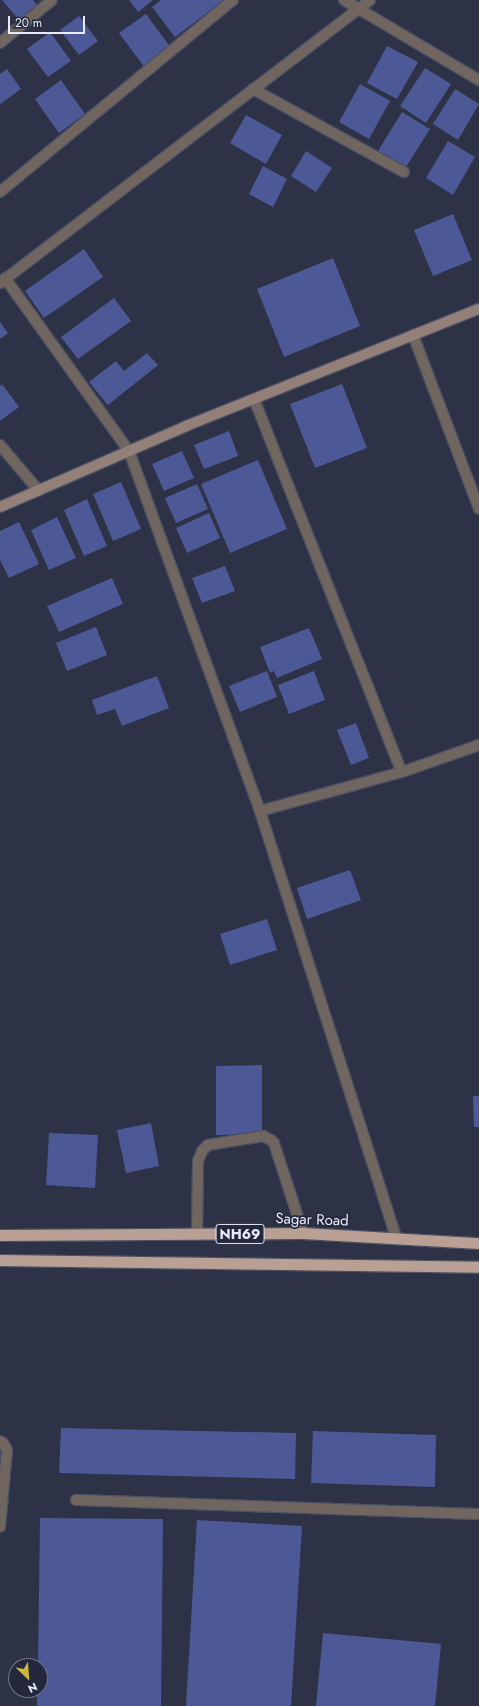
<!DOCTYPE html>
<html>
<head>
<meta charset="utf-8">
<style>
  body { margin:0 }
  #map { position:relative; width:479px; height:1706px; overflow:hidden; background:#2d3246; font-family:Jost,sans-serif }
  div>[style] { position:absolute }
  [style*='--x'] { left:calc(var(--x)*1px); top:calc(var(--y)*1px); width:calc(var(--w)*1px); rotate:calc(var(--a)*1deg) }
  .building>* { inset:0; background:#4d5996 }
  .roads { filter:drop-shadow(1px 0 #4b5063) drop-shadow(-1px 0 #4b5063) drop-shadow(0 1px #4b5063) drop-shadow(0 -1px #4b5063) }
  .service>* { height:10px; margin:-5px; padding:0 5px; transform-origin:5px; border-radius:5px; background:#716560 }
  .minor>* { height:10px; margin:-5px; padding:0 5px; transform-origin:5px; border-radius:5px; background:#716560 }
  .secondary>* { height:10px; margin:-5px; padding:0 5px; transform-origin:5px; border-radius:5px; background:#938179 }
  .trunk>* { height:11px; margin:-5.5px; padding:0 5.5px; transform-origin:5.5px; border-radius:5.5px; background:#baa094 }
  span { translate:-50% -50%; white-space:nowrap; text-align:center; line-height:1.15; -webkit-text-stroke:3.5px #23283c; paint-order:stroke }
  .shield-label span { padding:1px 3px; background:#23283c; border:1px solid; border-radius:3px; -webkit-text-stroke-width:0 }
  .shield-label { font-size:14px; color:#e8ecfa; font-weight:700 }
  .street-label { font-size:15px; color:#e8ecfa }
  .north { position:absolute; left:8px; top:1658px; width:40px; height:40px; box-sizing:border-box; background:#23283c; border:1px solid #727688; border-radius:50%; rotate:155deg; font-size:11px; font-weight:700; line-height:16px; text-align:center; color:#e8ecfa }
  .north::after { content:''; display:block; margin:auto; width:14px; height:18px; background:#ccb939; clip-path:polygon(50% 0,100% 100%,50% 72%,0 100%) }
  .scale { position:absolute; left:8px; top:16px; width:77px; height:18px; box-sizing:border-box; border:2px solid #e8ecfa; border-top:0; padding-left:5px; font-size:12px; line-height:14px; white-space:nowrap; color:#e8ecfa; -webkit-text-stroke:3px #23283c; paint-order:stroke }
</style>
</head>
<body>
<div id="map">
  <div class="building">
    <i style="clip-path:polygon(2px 0,33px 0,37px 5px,20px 21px)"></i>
    <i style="clip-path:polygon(129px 0,153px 0,138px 12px)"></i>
    <i style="clip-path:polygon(161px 0,224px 0,175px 37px,152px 7px)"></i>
    <i style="clip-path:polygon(146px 14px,171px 48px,145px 68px,119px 33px)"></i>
    <i style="clip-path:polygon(79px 16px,98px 41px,79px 55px,60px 30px)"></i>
    <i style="clip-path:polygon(50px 32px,71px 61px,48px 77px,27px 49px)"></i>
    <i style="clip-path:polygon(387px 46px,418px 62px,397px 99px,367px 83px)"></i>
    <i style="clip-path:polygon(425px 68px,451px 84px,426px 123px,400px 106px)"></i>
    <i style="clip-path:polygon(7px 69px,21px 89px,0 104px,0 74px)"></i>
    <i style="clip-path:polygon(61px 80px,85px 114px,59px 133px,35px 99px)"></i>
    <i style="clip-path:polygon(360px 84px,390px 101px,369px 139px,339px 122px)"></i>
    <i style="clip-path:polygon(455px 89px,479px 104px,458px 140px,433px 124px)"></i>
    <i style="clip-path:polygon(402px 112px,430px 129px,406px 167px,378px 151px)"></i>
    <i style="clip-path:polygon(246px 115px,282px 135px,266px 164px,230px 143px)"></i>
    <i style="clip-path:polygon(448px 141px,475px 157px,453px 195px,426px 178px)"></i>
    <i style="clip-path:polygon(306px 151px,332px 168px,316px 192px,291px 176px)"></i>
    <i style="clip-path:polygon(263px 166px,287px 179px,273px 207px,249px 194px)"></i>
    <i style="clip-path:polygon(453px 214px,472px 260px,433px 276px,414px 230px)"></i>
    <i style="clip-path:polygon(84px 249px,103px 277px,44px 318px,25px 291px)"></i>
    <i style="clip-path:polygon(333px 258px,360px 326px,284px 357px,257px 289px)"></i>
    <i style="clip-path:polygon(114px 298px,131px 321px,78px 359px,61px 337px)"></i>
    <i style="clip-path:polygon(0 322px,8px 333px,0 339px)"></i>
    <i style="clip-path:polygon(147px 353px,158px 365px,108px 405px,89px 382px,116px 361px,124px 371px)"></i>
    <i style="clip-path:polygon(2px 384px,19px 407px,0 421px,0 386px)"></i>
    <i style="clip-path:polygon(342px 384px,367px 448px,315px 468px,290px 404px)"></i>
    <i style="clip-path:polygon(229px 431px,238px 456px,204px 469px,194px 445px)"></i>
    <i style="clip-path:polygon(182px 451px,194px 478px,164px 491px,152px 464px)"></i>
    <i style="clip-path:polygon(258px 460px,287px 529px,230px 553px,201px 484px)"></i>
    <i style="clip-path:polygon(121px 482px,141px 529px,113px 541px,93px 494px)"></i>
    <i style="clip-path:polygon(197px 484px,208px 509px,176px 523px,165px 498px)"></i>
    <i style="clip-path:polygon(87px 499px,107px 546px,84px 556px,64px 510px)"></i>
    <i style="clip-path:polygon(209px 513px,220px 538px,187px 553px,176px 528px)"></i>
    <i style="clip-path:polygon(57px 517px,76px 558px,49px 570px,31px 530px)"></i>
    <i style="clip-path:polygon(19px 522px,39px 564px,9px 578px,0 560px,0 531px)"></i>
    <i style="clip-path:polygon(225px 566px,235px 591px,202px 603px,192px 578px)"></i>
    <i style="clip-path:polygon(112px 578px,123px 604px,59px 632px,47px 606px)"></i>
    <i style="clip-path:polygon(96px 627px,107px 655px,67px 671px,56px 643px)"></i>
    <i style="clip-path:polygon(309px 628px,322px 659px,277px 678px,274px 671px,270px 673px,260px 647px)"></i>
    <i style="clip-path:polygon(267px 671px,277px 697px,240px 712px,229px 686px)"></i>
    <i style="clip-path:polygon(314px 671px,325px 700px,289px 714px,278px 685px)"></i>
    <i style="clip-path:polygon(157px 676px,169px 708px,122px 726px,115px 709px,97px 715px,92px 700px)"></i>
    <i style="clip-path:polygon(356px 723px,369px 758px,351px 765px,337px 730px)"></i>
    <i style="clip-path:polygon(350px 870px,361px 900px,307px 919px,297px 888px)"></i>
    <i style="clip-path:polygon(267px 919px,277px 950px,230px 965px,220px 934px)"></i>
    <i style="clip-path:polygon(262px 1065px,262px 1134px,216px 1135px,216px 1066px)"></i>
    <i style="clip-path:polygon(473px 1096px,479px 1096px,479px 1127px,474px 1127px)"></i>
    <i style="clip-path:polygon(151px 1123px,159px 1166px,126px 1173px,117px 1130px)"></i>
    <i style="clip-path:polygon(49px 1133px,98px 1135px,95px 1188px,46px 1185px)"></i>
    <i style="clip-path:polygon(61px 1428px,296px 1433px,295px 1479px,59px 1473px)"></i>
    <i style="clip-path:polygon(313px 1431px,436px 1435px,435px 1487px,311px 1483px)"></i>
    <i style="clip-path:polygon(40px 1518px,163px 1519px,161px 1706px,37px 1706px,37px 1690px,40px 1690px,40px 1666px,38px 1666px)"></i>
    <i style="clip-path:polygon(197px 1520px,302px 1526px,291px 1706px,186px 1706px)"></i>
    <i style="clip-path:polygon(323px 1633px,441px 1644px,435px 1706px,316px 1706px)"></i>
  </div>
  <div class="roads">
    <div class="service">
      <i style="--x:197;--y:1235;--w:74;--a:-89.2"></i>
      <i style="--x:198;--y:1161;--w:11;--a:-68"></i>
      <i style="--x:202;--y:1151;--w:8;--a:-45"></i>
      <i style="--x:208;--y:1145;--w:56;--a:-9.3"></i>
      <i style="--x:263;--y:1136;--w:9;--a:27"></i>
      <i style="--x:271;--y:1140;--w:4;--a:45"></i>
      <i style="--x:274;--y:1143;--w:95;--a:72.1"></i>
      <i style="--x:0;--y:1441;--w:4;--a:34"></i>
      <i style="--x:3;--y:1443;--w:8;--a:60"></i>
      <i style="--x:7;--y:1450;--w:77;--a:95.2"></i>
      <i style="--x:76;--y:1500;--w:403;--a:2"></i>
    </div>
    <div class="minor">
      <i style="--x:344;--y:0;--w:157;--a:30.7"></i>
      <i style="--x:0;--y:43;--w:67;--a:-39.6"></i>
      <i style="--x:253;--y:89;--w:172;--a:28.8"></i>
      <i style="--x:0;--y:192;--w:302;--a:-39.5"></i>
      <i style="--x:5;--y:278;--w:213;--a:54.4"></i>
      <i style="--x:129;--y:451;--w:383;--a:70"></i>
      <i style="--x:260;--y:811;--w:448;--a:72.3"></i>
      <i style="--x:0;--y:283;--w:466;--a:-37.4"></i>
      <i style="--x:413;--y:335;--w:186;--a:69.2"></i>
      <i style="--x:254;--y:399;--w:401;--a:68.4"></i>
      <i style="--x:0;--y:445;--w:60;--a:49.7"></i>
      <i style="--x:260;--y:811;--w:147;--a:-15.4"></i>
      <i style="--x:402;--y:772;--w:82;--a:-19.3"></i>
    </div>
    <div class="secondary">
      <i style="--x:0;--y:507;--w:203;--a:-23.5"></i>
      <i style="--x:186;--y:426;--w:315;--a:-21.8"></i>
    </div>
    <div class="trunk">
      <i style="--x:0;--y:1235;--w:303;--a:-0.4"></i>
      <i style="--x:303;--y:1233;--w:176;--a:3.3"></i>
      <i style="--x:0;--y:1260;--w:479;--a:0.8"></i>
    </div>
  </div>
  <div class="shield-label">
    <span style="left:240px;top:1234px">NH69</span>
  </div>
  <div class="street-label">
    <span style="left:312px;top:1220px;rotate:2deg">Sagar Road</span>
  </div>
  <div class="north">N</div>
  <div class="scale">20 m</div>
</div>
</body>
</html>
